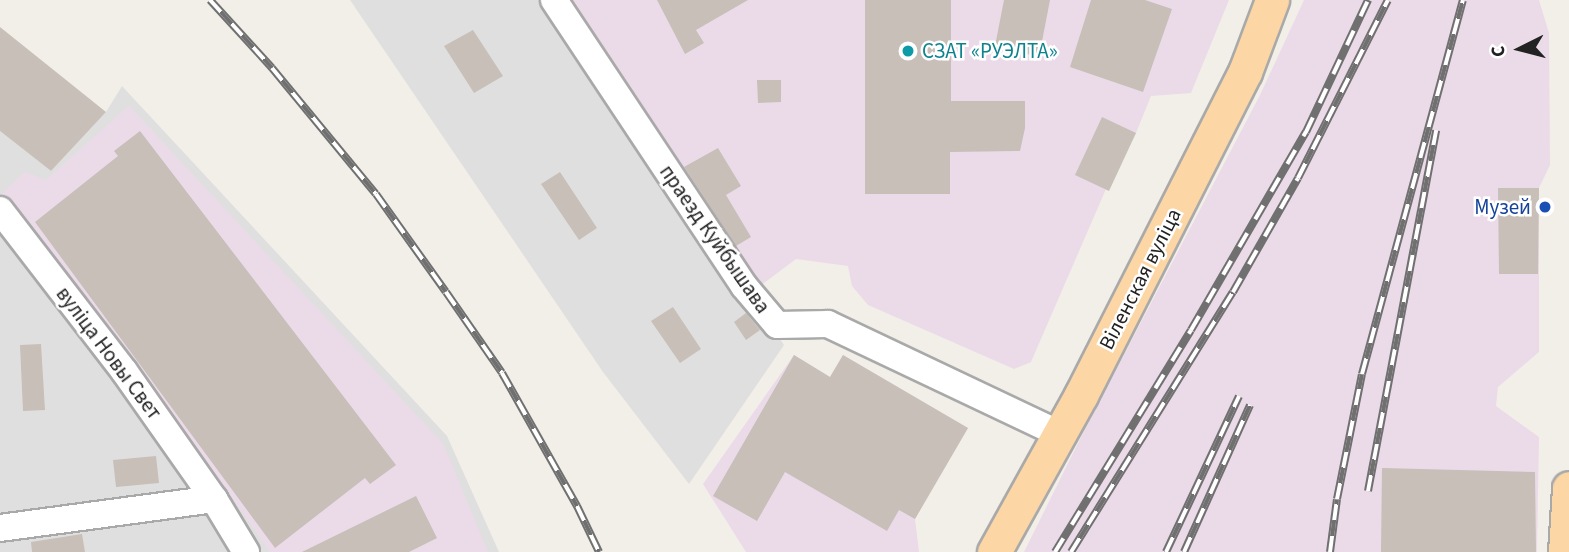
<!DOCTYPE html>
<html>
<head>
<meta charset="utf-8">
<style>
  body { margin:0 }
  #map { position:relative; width:1569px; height:552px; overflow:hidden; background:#f2efe9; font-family:"Source Sans 3",sans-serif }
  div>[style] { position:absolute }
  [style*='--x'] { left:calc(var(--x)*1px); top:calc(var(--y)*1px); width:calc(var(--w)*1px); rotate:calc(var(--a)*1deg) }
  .residential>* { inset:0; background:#e0dfdf }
  .industrial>* { inset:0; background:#ebdbe8 }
  .building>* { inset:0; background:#c7bfb8 }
  .roads { filter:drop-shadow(2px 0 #a9a9a9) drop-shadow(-2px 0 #a9a9a9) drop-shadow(0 2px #a9a9a9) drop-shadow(0 -2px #a9a9a9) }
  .minor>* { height:26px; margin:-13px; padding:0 13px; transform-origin:13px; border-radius:13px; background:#fff }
  .major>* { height:33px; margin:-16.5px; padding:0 16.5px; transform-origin:16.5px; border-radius:16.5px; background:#fcd6a4 }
  .rail>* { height:8px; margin-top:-4px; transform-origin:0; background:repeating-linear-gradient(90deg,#fff 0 16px,#707070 0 32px); box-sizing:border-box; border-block:2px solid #707070 }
  .dots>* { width:19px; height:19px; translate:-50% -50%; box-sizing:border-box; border:4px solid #fff; border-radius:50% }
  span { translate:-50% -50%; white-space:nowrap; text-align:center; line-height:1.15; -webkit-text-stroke:5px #fff; paint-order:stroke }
  .culture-label { font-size:21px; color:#0d838f }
  .left { translate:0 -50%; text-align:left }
  .transit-label { font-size:21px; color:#164399 }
  .right { translate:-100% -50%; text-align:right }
  .street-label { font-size:21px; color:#222 }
  .north { position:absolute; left:1485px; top:14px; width:70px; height:70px; -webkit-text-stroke:5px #fff; paint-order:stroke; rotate:264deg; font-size:19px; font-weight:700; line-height:28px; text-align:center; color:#222 }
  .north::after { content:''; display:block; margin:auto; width:24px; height:32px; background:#222; clip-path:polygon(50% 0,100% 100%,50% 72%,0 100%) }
</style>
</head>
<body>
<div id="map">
  <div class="residential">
    <i style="clip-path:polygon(350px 0,550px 0,784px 345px,689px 484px,603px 372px)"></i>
    <i style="clip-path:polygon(122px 86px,447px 436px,499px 552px,0 552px,0 131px,51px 171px,106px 112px)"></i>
  </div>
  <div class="industrial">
    <i style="clip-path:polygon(565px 0,1229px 0,1191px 93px,1151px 96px,1136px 133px,1106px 189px,1031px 362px,1014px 369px,868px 305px,852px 286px,848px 266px,796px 259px,756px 289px)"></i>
    <i style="clip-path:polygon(1304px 0,1539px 0,1549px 33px,1550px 165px,1539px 188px,1539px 352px,1498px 387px,1496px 406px,1539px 437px,1537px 552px,1024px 552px,1084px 431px,1260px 95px)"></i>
    <i style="clip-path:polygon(129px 106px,443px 444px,488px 552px,270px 552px,237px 504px,0 201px,0 196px,25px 172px,46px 180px)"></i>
    <i style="clip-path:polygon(794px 355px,830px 377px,843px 355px,968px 428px,915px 519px,919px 552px,746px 552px,703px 484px)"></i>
  </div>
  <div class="building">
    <i style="clip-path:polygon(657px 0,748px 0,696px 30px,704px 43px,685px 54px)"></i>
    <i style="clip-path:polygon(865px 0,951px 0,951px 101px,1025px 101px,1025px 128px,1020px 151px,950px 152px,950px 194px,865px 194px)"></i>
    <i style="clip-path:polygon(1004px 0,1050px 0,1039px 57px,995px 46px)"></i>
    <i style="clip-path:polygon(1091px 0,1145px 0,1172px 9px,1143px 92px,1070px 67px)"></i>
    <i style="clip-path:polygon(0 27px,106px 112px,51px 171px,0 131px)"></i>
    <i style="clip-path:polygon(473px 30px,503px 76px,474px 93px,444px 46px)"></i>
    <i style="clip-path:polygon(757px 80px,781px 80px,781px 102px,758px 103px)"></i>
    <i style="clip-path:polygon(1102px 117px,1136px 133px,1109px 191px,1075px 175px)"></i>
    <i style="clip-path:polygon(140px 131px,396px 465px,370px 484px,365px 478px,275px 548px,35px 222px,118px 156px,114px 151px)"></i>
    <i style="clip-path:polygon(718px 148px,741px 186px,726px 195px,751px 237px,736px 246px,684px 167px)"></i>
    <i style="clip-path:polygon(560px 172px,597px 228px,579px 240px,541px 184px)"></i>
    <i style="clip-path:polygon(1498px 188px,1539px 188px,1538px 274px,1499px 274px)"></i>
    <i style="clip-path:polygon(673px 307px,701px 349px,680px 363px,651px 321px)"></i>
    <i style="clip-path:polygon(746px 313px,760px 330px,746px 340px,734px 322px)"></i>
    <i style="clip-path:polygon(41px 344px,45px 410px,23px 411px,20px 345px)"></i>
    <i style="clip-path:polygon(794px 355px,830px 377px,843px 355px,968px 428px,915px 519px,899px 510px,887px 531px,785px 472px,757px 521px,713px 496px)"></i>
    <i style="clip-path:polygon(156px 456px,159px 483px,116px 487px,113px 460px)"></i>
    <i style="clip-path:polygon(1382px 468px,1535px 472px,1536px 552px,1381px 552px)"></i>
    <i style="clip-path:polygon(416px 496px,437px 538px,409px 552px,302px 552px)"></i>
    <i style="clip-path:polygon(82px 534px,85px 552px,32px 552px,31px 542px)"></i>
  </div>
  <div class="roads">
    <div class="minor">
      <i style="--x:554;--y:0;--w:343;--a:56.4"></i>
      <i style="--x:744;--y:286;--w:51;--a:49.8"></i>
      <i style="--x:777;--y:325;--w:51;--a:-1.1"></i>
      <i style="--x:828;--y:324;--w:257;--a:25.4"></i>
      <i style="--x:0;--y:210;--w:203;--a:52.4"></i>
      <i style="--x:124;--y:371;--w:156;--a:54.9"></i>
      <i style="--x:214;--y:499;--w:62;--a:58.9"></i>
      <i style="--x:0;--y:528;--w:216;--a:-7.7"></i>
    </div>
    <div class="major">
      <i style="--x:994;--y:552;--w:179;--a:-61"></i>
      <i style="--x:1081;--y:395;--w:362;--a:-63.1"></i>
      <i style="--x:1245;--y:72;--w:77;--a:-69.4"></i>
      <i style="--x:1565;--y:552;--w:64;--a:-86.4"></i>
    </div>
  </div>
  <div class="rail">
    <i style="--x:210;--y:0;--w:92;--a:47.6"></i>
    <i style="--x:272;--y:68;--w:163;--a:50.5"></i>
    <i style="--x:376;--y:194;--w:120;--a:54.5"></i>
    <i style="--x:446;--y:292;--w:98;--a:55.3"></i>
    <i style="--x:502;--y:373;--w:153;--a:60.6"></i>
    <i style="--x:577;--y:506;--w:51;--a:64.4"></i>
    <i style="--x:1368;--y:491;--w:367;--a:-79.3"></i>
    <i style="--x:1055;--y:552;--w:260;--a:-58.5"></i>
    <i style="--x:1191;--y:330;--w:229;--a:-59.9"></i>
    <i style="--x:1306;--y:132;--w:146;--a:-64.8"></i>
    <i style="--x:1071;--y:552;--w:306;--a:-58.1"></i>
    <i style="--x:1233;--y:292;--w:131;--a:-60.3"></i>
    <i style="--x:1298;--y:178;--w:199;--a:-63.2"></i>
    <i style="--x:1166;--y:552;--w:172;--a:-64.9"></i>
    <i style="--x:1184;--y:552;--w:161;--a:-65.8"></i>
    <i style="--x:1330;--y:552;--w:53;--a:-82.5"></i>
    <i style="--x:1337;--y:499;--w:127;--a:-78.7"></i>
    <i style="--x:1362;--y:374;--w:387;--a:-74.9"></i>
  </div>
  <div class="dots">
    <i style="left:908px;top:51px;background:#0f9aa8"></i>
    <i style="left:1545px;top:207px;background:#1a4fb4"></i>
  </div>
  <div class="culture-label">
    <span class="left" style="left:922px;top:51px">СЗАТ «РУЭЛТА»</span>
  </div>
  <div class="transit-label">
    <span class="right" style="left:1531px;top:207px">Музей</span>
  </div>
  <div class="street-label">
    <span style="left:715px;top:239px;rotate:55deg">праезд Куйбышава</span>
    <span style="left:1140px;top:279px;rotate:-63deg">Віленская вуліца</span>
    <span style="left:109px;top:353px;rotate:53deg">вуліца Новы Свет</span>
  </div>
  <div class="north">С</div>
</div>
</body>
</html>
